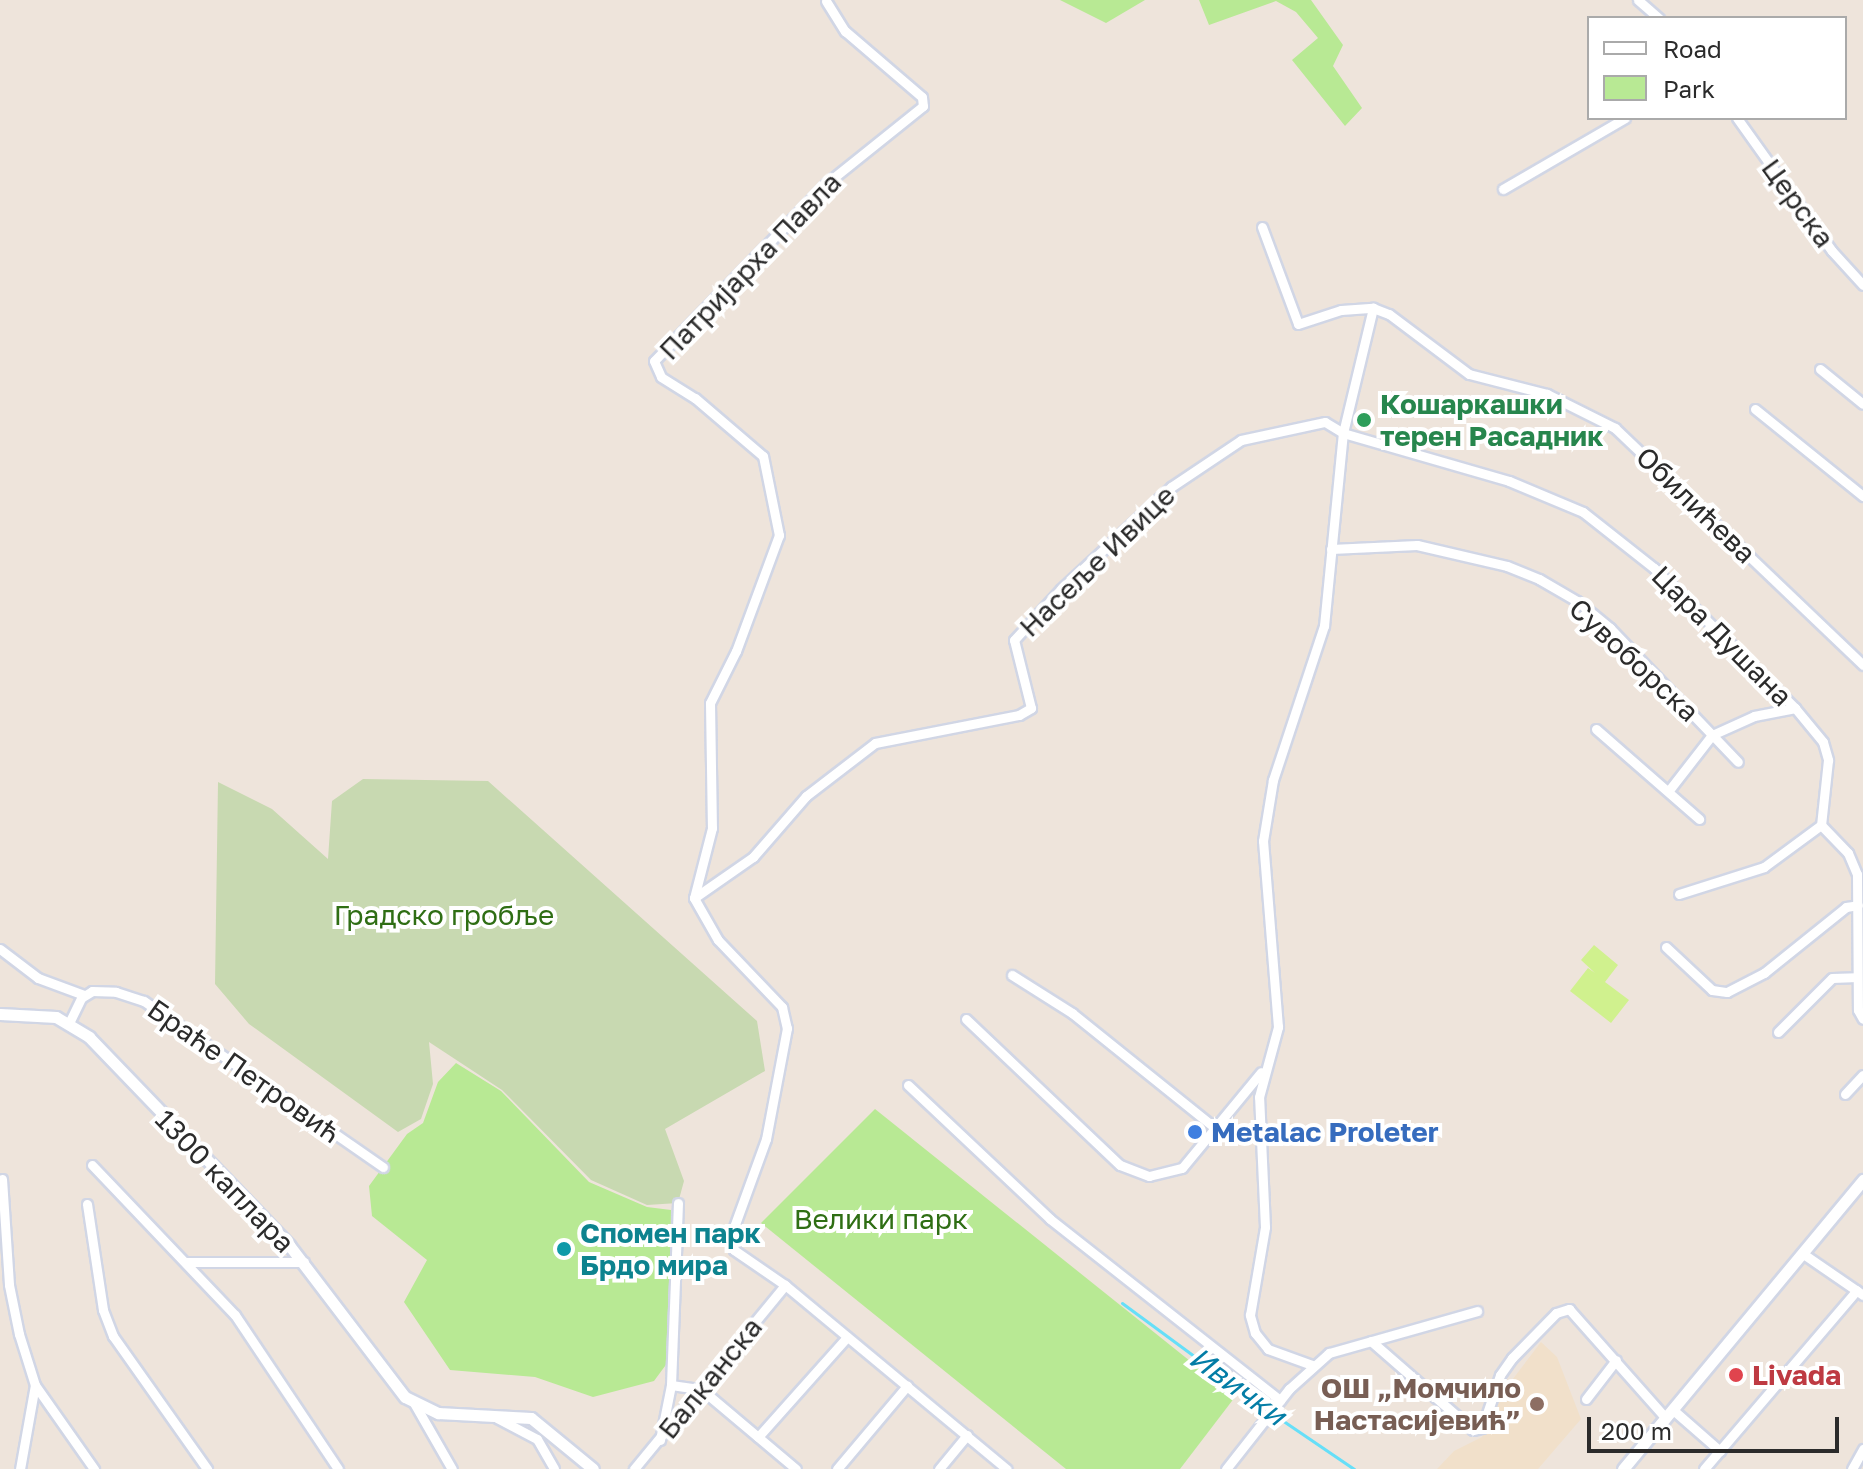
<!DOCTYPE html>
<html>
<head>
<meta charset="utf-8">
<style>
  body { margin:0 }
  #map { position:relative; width:1863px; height:1469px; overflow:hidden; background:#eee4db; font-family:"Golos Text",sans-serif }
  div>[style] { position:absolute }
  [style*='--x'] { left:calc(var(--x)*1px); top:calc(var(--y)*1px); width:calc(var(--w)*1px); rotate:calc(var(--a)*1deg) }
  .education>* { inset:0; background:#f1e0ca }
  .green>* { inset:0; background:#b8e994 }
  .cemetery>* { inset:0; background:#c8d9b1 }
  .pitch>* { inset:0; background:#d0f18e }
  .stream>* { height:3px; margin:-1.5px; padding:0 1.5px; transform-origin:1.5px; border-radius:1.5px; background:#66dff8 }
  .roads { filter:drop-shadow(2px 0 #d1d6e5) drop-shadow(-2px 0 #d1d6e5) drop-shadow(0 2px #d1d6e5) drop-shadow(0 -2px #d1d6e5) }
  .minor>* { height:9px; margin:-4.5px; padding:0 4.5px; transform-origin:4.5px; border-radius:4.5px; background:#fff }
  .tertiary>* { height:11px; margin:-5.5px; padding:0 5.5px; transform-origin:5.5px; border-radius:5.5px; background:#fff }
  .dots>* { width:22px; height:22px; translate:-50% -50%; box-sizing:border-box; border:4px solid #fff; border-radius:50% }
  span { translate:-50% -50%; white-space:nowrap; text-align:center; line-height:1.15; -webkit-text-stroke:8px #fff; paint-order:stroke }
  .street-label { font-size:28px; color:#2b2b2b }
  .leisure-label { font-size:28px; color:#27864d; font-weight:700 }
  .left { translate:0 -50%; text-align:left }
  .park-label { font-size:28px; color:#2f6e14 }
  .shop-label { font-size:28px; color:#366cbe; font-weight:700 }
  .culture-label { font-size:28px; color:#0d838f; font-weight:700 }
  .health-label { font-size:28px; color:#be3a42; font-weight:700 }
  .education-label { font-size:28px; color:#785e54; font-weight:700 }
  .right { translate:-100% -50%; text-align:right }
  .water-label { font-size:30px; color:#037da6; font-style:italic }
  .legend { position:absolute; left:1587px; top:16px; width:260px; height:104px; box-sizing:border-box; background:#fff; border:2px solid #aaa; margin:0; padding:10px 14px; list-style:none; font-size:24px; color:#2b2b2b }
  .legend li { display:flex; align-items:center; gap:16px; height:40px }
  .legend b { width:40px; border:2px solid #aaa }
  .scale { position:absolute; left:1587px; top:1417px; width:252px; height:36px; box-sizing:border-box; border:4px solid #2b2b2b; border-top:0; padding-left:10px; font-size:24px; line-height:28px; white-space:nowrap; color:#2b2b2b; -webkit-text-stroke:6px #fff; paint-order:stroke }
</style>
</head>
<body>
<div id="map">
  <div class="education">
    <i style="clip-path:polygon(1541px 1342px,1557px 1357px,1581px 1419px,1538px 1469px,1437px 1469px,1454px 1451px,1482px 1437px,1506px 1388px)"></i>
  </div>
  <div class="green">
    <i style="clip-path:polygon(1060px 0,1145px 0,1106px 23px)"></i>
    <i style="clip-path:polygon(1199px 0,1311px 0,1343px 45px,1333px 66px,1362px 108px,1345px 126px,1292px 60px,1318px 38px,1296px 12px,1276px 1px,1209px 25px)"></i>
    <i style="clip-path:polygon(456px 1063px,501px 1091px,589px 1182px,647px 1207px,671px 1210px,668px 1362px,654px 1381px,593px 1397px,535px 1377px,450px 1370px,404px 1302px,427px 1260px,372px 1216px,369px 1186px,407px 1134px,423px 1123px,438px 1082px)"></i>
    <i style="clip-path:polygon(875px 1109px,1235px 1397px,1180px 1469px,1066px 1469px,761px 1223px)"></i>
  </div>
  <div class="cemetery">
    <i style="clip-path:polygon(363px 779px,488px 781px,757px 1021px,765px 1071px,665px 1129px,684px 1181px,678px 1203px,647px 1205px,591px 1180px,502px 1090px,429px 1042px,433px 1084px,421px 1119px,398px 1132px,249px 1024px,215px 984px,218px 782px,272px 809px,328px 859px,332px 801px)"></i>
  </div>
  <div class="pitch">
    <i style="clip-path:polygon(1594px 945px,1618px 965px,1605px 982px,1629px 1000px,1611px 1023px,1570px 991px,1588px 968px,1595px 973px,1581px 960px)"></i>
  </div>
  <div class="stream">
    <i style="--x:1122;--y:1303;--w:180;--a:36.4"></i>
    <i style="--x:1273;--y:1414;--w:98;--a:34.2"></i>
  </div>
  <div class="roads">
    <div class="minor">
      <i style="--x:1638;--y:0;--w:28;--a:41"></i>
      <i style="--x:826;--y:1;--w:36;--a:58"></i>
      <i style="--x:845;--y:31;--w:101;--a:40.6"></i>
      <i style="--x:922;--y:97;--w:9;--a:84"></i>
      <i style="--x:923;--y:106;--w:123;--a:141.3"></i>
      <i style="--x:827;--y:183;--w:248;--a:134.2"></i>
      <i style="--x:654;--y:361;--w:17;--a:66"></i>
      <i style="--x:661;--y:377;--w:40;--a:32"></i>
      <i style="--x:695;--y:398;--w:89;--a:40.5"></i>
      <i style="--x:763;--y:456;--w:81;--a:78.6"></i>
      <i style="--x:779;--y:535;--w:124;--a:110.3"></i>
      <i style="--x:736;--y:651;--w:58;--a:116.6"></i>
      <i style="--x:710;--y:703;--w:125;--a:89.1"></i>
      <i style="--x:712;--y:828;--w:72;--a:104.4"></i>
      <i style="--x:694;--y:898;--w:48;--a:60.3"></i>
      <i style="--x:718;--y:940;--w:93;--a:46.3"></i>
      <i style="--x:782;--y:1007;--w:22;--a:77"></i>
      <i style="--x:787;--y:1028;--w:113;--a:100.7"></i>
      <i style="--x:766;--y:1139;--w:102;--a:110"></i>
      <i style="--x:731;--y:1235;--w:15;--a:79"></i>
      <i style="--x:734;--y:1250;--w:62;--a:34.5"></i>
      <i style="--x:785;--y:1285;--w:288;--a:39.7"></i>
      <i style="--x:1737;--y:118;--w:163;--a:54.5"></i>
      <i style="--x:1832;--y:251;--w:46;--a:47.6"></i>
      <i style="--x:1503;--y:189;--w:141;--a:-30.2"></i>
      <i style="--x:1262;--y:227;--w:103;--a:69.6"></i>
      <i style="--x:1298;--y:324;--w:45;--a:-18"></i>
      <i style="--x:1341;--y:310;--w:32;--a:-4"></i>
      <i style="--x:1373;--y:308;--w:17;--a:21"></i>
      <i style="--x:1389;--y:314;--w:100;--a:36.9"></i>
      <i style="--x:1469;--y:374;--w:81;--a:14.4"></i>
      <i style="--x:1547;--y:394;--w:76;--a:26.6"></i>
      <i style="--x:1615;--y:428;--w:343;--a:43.7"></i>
      <i style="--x:1820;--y:369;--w:55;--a:39.1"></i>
      <i style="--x:1755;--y:409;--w:139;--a:38.9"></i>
      <i style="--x:1331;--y:549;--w:86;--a:-2.7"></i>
      <i style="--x:1417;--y:545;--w:92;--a:13.1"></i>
      <i style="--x:1507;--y:566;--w:35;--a:22"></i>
      <i style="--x:1539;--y:579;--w:44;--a:30.1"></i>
      <i style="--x:1577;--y:601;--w:43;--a:39.3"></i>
      <i style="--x:1610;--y:628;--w:185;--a:46.3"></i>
      <i style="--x:1596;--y:729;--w:137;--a:41.1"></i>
      <i style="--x:1670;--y:789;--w:68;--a:-52.1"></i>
      <i style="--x:1712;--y:735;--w:46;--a:-24.3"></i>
      <i style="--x:1754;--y:716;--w:42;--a:-11"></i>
      <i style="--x:1679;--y:894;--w:89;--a:-17.6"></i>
      <i style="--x:1764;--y:867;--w:71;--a:-36.4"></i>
      <i style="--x:694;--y:898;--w:72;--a:-34.8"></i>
      <i style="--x:753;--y:857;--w:81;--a:-49"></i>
      <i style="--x:806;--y:796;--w:87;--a:-37.5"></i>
      <i style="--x:875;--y:743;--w:147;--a:-11"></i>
      <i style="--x:1019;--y:715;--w:14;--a:-30"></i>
      <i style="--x:1031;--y:708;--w:70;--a:-104"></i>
      <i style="--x:1014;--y:640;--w:69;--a:-47.3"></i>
      <i style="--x:1061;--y:589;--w:150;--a:-42.8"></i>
      <i style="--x:1171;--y:487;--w:84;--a:-33.9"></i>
      <i style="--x:1241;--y:440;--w:86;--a:-12.1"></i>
      <i style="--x:1325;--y:422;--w:21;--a:31"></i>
      <i style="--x:1343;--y:433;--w:173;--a:16.1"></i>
      <i style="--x:1509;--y:481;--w:80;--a:22.7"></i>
      <i style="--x:1583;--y:512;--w:90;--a:38.3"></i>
      <i style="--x:1654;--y:568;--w:199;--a:44.8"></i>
      <i style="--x:1795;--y:708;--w:44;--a:50.5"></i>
      <i style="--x:1823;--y:742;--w:19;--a:74"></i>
      <i style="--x:1828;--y:760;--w:65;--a:96.1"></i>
      <i style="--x:1821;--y:825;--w:39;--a:46"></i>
      <i style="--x:1848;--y:853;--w:23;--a:67"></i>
      <i style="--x:1857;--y:874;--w:136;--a:89.6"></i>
      <i style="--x:1858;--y:1010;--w:10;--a:61"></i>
      <i style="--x:1666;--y:947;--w:63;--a:43.1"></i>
      <i style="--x:1712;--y:990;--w:15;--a:8"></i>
      <i style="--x:1727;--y:992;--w:42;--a:-27.2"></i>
      <i style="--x:1764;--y:973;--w:105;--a:-38.8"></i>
      <i style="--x:1846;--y:907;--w:12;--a:-9"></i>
      <i style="--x:0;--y:949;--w:48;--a:37.3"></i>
      <i style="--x:38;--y:978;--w:49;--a:20.3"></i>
      <i style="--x:1012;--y:975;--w:71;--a:32.3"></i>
      <i style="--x:1072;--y:1013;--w:184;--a:38.8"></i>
      <i style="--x:966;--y:1019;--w:212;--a:43.5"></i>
      <i style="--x:1120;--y:1165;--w:31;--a:21"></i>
      <i style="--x:1149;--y:1176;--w:34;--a:-14"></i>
      <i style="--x:1182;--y:1168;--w:124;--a:-50.5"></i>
      <i style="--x:69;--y:1023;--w:28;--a:-64"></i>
      <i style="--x:81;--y:998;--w:13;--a:-32"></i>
      <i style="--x:92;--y:991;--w:24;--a:2"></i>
      <i style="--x:116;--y:992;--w:29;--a:18"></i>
      <i style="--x:144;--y:1001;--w:291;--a:34.8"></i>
      <i style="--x:1778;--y:1032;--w:76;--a:-45"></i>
      <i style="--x:1832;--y:978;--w:25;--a:-2"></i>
      <i style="--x:908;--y:1085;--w:195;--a:43.3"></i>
      <i style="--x:1050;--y:1219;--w:293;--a:38.2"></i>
      <i style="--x:1845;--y:1094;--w:26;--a:-47"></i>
      <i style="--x:92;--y:1165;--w:207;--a:46.4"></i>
      <i style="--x:235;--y:1315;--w:185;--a:56.2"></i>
      <i style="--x:2;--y:1179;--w:106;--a:86.2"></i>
      <i style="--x:9;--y:1285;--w:50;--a:78.5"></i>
      <i style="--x:19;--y:1334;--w:53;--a:72.6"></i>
      <i style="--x:35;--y:1385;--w:103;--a:54.9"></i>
      <i style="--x:87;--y:1204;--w:107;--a:81.4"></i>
      <i style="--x:103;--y:1310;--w:28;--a:69"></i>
      <i style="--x:113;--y:1336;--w:163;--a:54.7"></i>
      <i style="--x:1802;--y:1253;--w:74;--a:34.5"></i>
      <i style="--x:186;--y:1262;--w:118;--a:0"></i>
      <i style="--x:1371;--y:1341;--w:135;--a:41.1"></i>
      <i style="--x:1473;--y:1430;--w:9;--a:-13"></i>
      <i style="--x:1482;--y:1428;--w:56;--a:-71.2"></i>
      <i style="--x:1500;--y:1375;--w:21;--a:-55"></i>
      <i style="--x:1512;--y:1358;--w:63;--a:-45.6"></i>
      <i style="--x:1556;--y:1313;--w:14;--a:-17"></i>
      <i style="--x:1569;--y:1309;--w:144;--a:48.4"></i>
      <i style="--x:1312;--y:1365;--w:47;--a:-160"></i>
      <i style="--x:1268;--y:1349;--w:21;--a:-129"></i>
      <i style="--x:1255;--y:1333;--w:19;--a:-106"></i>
      <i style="--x:1250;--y:1315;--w:89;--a:-80.3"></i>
      <i style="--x:1265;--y:1227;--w:130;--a:-92.6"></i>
      <i style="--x:1259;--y:1097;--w:73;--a:-74.8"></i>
      <i style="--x:1278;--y:1027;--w:187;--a:-94.6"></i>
      <i style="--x:1263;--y:841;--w:62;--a:-80.7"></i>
      <i style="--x:1273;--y:780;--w:162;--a:-71.7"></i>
      <i style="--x:1324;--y:626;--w:194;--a:-84.4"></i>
      <i style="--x:1343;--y:433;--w:129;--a:-76.5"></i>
      <i style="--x:671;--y:1385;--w:30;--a:8"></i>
      <i style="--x:701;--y:1389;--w:124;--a:40.1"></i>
      <i style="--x:1586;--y:1399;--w:49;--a:-52.4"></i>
      <i style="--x:414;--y:1403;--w:76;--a:60.1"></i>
      <i style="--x:1672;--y:1409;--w:64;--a:41.2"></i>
      <i style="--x:497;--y:1418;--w:45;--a:27.7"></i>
      <i style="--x:537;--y:1439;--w:34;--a:60"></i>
      <i style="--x:758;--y:1437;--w:134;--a:-48.3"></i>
      <i style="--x:660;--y:1440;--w:56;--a:-78.7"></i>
      <i style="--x:671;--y:1385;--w:182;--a:-87.8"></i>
      <i style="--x:20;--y:1469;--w:85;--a:-79.9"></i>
      <i style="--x:634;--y:1469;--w:238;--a:-50.6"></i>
      <i style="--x:837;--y:1469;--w:109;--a:-49.9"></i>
      <i style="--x:939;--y:1469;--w:44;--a:-50.5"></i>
      <i style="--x:1226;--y:1469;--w:102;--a:-51.8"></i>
      <i style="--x:1289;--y:1389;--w:54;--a:-42"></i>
      <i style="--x:1329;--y:1353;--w:154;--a:-15.8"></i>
      <i style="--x:1704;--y:1469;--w:235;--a:-49.5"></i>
      <i style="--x:1852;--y:1469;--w:23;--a:-61"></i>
    </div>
    <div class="tertiary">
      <i style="--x:0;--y:1014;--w:56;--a:3.1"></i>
      <i style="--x:56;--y:1017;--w:39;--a:31"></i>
      <i style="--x:89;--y:1037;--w:289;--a:46.1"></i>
      <i style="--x:289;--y:1245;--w:191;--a:52.7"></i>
      <i style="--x:405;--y:1397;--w:37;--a:26"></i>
      <i style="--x:438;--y:1413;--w:93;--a:3.1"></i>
      <i style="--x:531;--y:1418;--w:80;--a:39.4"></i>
      <i style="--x:1623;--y:1469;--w:376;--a:-50.3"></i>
    </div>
  </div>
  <div class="dots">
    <i style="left:1364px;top:420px;background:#2e9e5b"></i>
    <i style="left:1195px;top:1132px;background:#3f7fe0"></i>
    <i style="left:564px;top:1249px;background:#0f9aa8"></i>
    <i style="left:1736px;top:1375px;background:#e0444e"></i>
    <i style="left:1537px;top:1404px;background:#8d6e63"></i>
  </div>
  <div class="street-label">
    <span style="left:1798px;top:203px;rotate:54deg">Церска</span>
    <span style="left:750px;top:266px;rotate:-46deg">Патријарха Павла</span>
    <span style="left:1696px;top:505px;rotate:44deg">Обилићева</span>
    <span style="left:1097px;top:561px;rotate:-44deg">Насеље Ивице</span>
    <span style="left:1722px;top:636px;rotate:45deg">Цара Душана</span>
    <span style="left:1634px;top:660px;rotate:43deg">Сувоборска</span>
    <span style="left:244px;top:1071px;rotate:35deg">Браће Петровић</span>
    <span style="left:225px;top:1181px;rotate:46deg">1300 каплара</span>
    <span style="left:710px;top:1378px;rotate:-51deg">Балканска</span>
  </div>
  <div class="leisure-label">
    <span class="left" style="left:1380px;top:420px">Кошаркашки<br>терен Расадник</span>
  </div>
  <div class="park-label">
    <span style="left:444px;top:915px">Градско гробље</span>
    <span style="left:881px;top:1219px">Велики парк</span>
  </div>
  <div class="shop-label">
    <span class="left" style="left:1211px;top:1132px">Metalac Proleter</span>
  </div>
  <div class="culture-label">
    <span class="left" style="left:580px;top:1249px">Спомен парк<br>Брдо мира</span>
  </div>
  <div class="health-label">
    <span class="left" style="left:1752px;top:1375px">Livada</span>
  </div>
  <div class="education-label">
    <span class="right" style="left:1521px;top:1404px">ОШ „Момчило<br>Настасијевић”</span>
  </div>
  <div class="water-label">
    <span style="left:1238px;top:1386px;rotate:36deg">Ивички</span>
  </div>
  <ul class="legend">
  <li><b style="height:10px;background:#fff"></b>Road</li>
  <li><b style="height:22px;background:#b8e994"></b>Park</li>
  </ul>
  <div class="scale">200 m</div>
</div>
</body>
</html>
